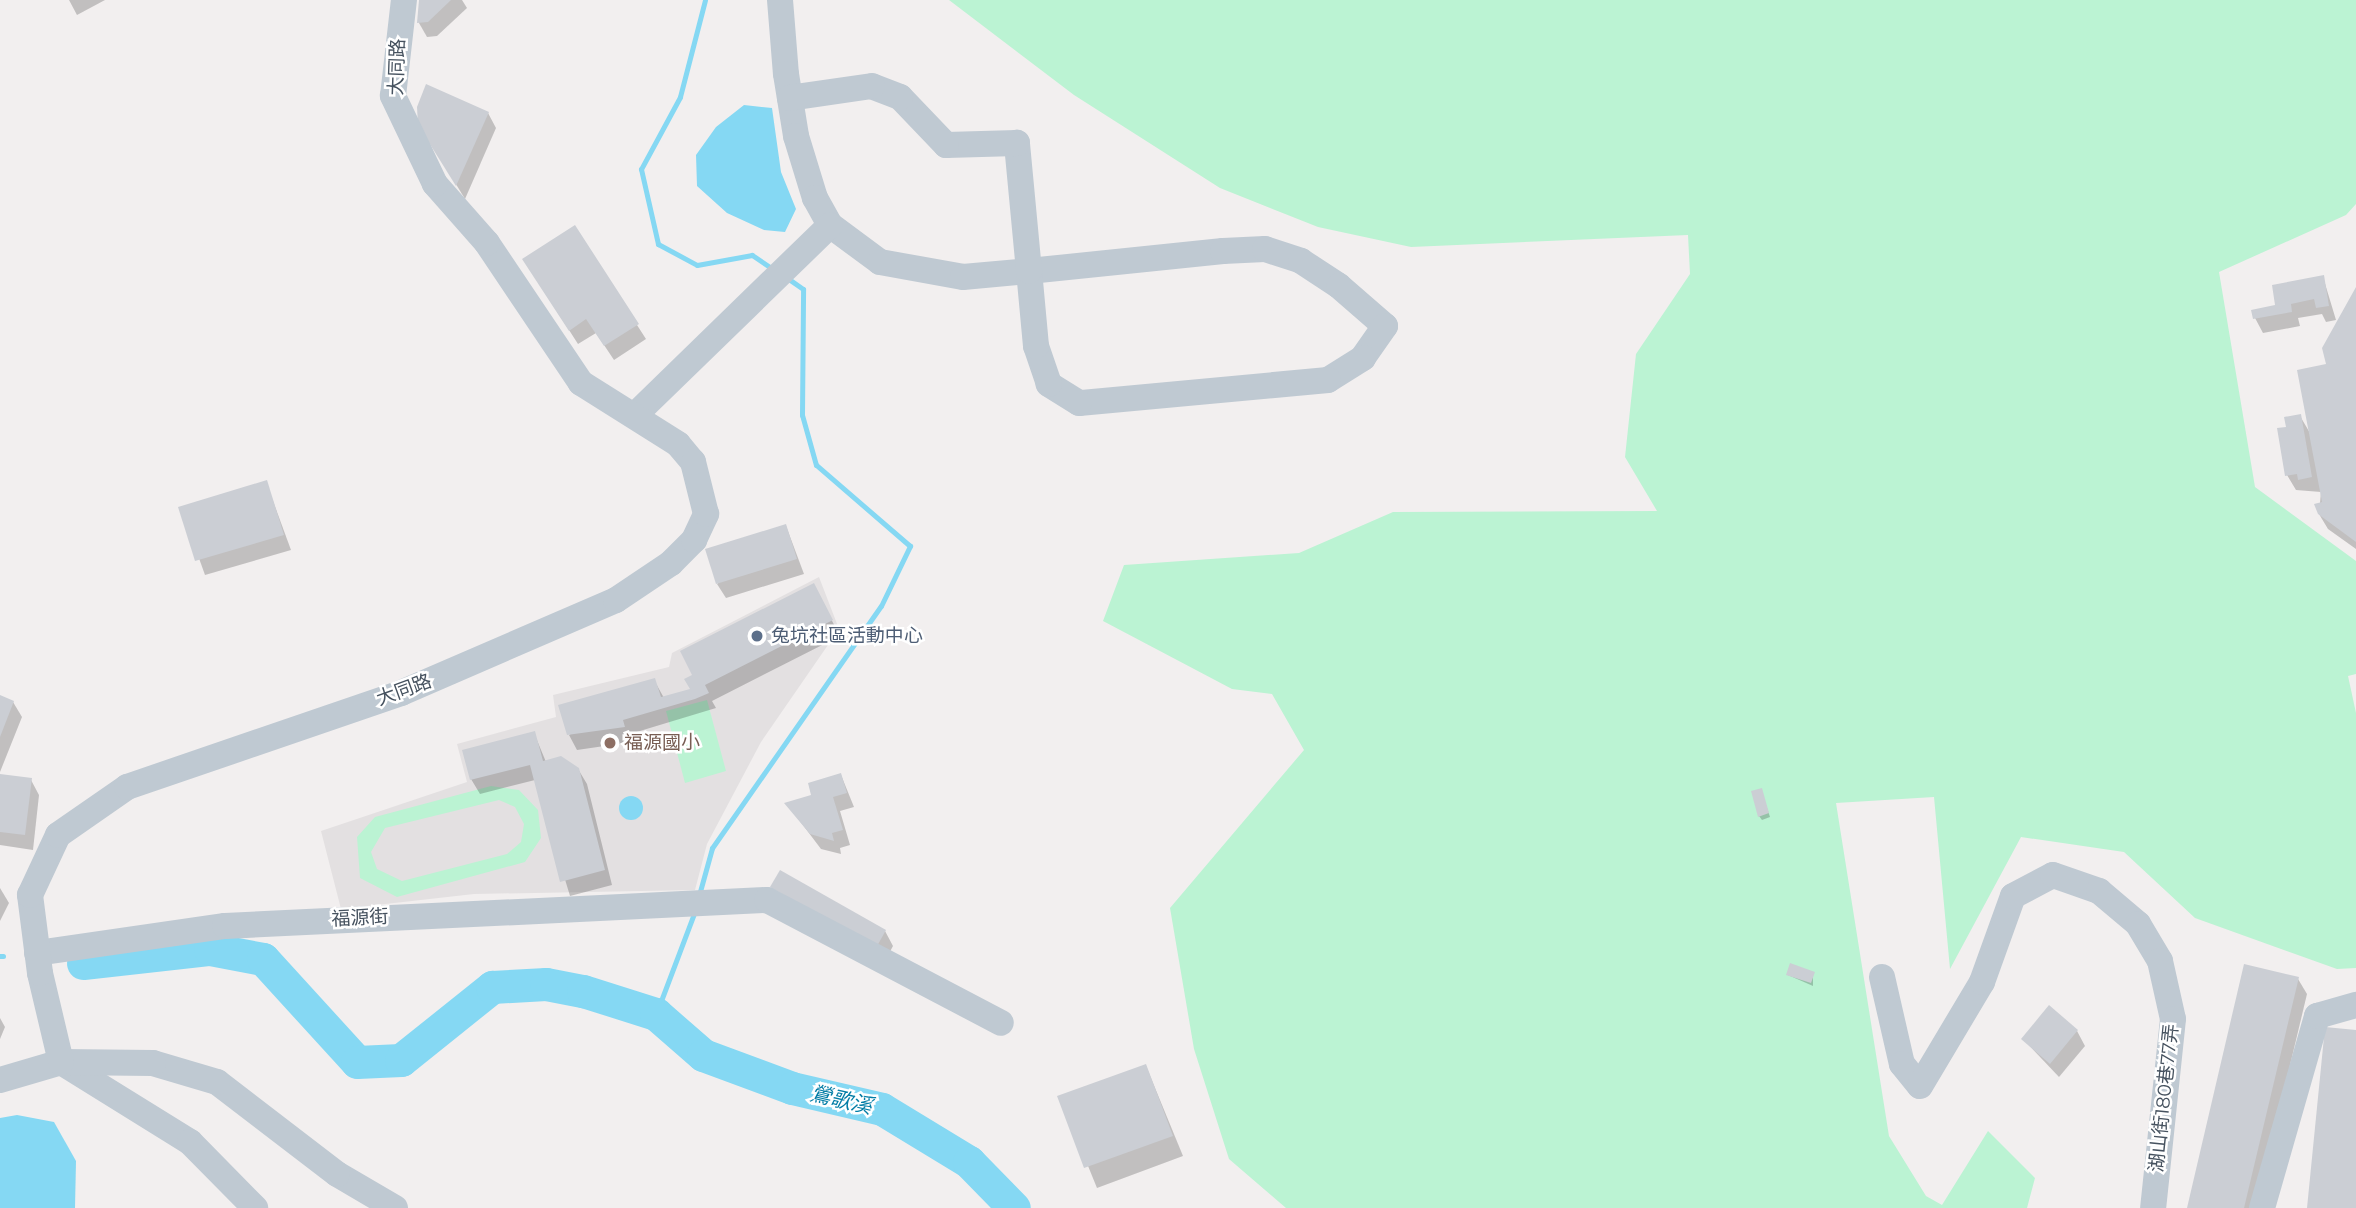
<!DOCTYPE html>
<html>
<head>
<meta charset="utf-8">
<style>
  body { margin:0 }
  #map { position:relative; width:2356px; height:1208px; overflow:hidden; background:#f2efef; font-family:Montserrat,"Noto Sans TC",sans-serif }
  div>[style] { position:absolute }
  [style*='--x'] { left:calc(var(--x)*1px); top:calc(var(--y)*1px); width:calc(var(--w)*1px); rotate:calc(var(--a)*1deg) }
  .education>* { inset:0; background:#e3e0e1 }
  .green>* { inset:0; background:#bbf3d3 }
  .water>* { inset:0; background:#85d8f3 }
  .round { border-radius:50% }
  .shadow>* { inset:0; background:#0003 }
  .stream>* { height:5px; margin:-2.5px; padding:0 2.5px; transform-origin:2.5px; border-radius:2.5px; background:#85d8f3 }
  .river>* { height:33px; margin:-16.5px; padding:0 16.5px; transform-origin:16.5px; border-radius:16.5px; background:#85d8f3 }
  .building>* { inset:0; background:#cbced4 }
  .minor>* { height:26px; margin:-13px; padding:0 13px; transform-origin:13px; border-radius:13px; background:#bfc9d2 }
  .dots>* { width:19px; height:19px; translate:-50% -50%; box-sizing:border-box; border:4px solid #fff; border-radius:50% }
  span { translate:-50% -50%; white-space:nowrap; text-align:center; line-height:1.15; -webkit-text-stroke:5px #fff; paint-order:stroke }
  .street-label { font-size:19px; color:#46525f }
  .service-label { font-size:19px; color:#4e5e75 }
  .left { translate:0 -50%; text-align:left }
  .education-label { font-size:19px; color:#785e54 }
  .water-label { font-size:21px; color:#037da6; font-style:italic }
</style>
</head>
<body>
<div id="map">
  <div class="education">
    <i style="clip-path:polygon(819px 577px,839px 629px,761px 742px,707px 844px,695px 890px,474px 894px,341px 909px,321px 831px,467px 782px,457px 744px,556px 717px,553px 695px,669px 667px,672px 653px)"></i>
  </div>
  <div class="green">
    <i style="clip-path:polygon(949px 0,2356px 0,2356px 204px,2346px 215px,2219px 272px,2255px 487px,2356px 561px,2356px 674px,2348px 676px,2356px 713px,2356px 968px,2337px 969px,2195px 918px,2124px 852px,2021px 837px,1950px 969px,1934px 797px,1836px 803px,1889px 1136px,1926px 1196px,1942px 1205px,1988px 1131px,2035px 1178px,2027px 1208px,1286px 1208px,1229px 1159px,1194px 1049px,1170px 908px,1304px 750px,1272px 694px,1232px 689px,1103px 621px,1124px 565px,1299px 553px,1393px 512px,1657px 511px,1625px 457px,1636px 354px,1690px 274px,1688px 235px,1411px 247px,1318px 227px,1220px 188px,1074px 95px)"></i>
    <i style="clip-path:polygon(707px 700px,726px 771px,685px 783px,666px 711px)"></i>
    <i style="clip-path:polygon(evenodd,491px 786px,519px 790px,538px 810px,541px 838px,525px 862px,397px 897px,360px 878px,357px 837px,375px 817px,491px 786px,499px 800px,515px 807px,524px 824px,521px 842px,507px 854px,402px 881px,377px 869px,371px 852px,385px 828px,499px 800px)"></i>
  </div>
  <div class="water">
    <i style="clip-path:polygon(744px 105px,772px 108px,781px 172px,796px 209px,785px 232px,764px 230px,727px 213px,697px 186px,696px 155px,716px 127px)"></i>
    <i class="round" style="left:619px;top:796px;width:24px;height:24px"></i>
    <i style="clip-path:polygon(17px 1115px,54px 1122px,76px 1161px,75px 1208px,0 1208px,0 1118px)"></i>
  </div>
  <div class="shadow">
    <i style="clip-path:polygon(69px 0,105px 0,77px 15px)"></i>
    <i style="clip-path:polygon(422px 0,462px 0,467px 8px,437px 36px,427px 37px,419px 23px)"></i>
    <i style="clip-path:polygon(488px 113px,496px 128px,465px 199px,429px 140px)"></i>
    <i style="clip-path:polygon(533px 274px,637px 325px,646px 339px,614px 360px,596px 333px,578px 344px)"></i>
    <i style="clip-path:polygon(2323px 277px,2336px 320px,2326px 322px,2322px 314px,2298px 318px,2300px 326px,2263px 333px,2255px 318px)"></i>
    <i style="clip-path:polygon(2356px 290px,2356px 549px,2328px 529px,2319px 514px,2321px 492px,2296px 490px,2287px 475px,2288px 428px,2300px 416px,2310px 433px)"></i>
    <i style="clip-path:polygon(266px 482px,291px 550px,205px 575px,181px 508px)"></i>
    <i style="clip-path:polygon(786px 526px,804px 574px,726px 598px,717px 584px)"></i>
    <i style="clip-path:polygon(821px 600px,840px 636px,712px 701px,716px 708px,630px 734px,632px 742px,577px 750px,569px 735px,654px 680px,664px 698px,692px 690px)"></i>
    <i style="clip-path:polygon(0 697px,13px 702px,22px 717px,0 772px)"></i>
    <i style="clip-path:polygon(534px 733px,546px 762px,578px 769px,587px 784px,612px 885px,570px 896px,535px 780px,480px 794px,471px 779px)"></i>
    <i style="clip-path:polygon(841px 775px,854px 807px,840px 811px,850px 845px,840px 848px,841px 854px,821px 849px,787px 804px,813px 796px)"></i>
    <i style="clip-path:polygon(0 776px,31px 780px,39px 795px,33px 850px,0 845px)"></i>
    <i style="clip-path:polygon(1761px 790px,1770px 817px,1762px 820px,1759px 816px)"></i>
    <i style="clip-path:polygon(0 888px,9px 903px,0 921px)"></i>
    <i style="clip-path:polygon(781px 902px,885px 931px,893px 946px,885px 961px)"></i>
    <i style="clip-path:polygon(1813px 973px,1813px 986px,1788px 975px)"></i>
    <i style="clip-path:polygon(2298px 979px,2307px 994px,2256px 1208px,2188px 1208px)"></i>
    <i style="clip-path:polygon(0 1018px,5px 1027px,0 1039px)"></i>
    <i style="clip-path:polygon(2077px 1031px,2085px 1046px,2059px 1077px,2023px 1039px)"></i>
    <i style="clip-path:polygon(1146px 1066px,1183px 1156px,1097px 1188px,1060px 1097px)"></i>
  </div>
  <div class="stream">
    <i style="--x:705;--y:0;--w:100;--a:104.5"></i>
    <i style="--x:680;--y:97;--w:82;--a:118.4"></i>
    <i style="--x:641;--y:169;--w:77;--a:77.2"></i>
    <i style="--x:658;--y:244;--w:44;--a:28.3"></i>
    <i style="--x:697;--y:265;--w:56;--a:-10.3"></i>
    <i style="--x:752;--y:255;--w:25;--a:34"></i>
    <i style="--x:699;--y:895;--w:49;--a:-74.5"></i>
    <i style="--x:712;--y:848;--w:295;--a:-55.1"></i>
    <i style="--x:881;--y:606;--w:67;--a:-64.2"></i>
    <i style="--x:910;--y:546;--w:124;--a:-139.2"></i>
    <i style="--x:816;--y:465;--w:52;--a:-105.6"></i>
    <i style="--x:802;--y:415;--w:126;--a:-89.5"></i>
    <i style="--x:803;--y:289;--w:19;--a:-145"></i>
    <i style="--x:0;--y:956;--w:3;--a:0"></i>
    <i style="--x:656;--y:1014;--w:110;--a:-69.3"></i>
  </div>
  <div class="river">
    <i style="--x:83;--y:963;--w:128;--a:-6.3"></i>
    <i style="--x:210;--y:949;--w:54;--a:10.7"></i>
    <i style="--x:263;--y:959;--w:139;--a:47.6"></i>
    <i style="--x:357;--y:1062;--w:44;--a:-2.6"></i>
    <i style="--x:401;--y:1060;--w:117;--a:-38.7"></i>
    <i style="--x:492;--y:987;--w:54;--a:-3.2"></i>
    <i style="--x:546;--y:984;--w:38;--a:11"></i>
    <i style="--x:583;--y:991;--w:77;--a:17.5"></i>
    <i style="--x:656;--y:1014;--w:62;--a:41.1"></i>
    <i style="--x:703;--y:1055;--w:95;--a:20.3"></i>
    <i style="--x:792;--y:1088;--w:92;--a:13.1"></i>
    <i style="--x:882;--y:1109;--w:102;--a:31.3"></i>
    <i style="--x:969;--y:1162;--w:64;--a:45.6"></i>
  </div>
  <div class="building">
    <i style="clip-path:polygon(419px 0,451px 0,428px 22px,417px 23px)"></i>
    <i style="clip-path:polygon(426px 84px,489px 112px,456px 186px,418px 125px,417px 107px)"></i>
    <i style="clip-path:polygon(575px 225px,639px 324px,604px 346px,586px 319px,569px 331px,522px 259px)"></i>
    <i style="clip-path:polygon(2324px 275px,2329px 306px,2316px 308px,2314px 299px,2291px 304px,2292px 312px,2253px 319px,2251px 310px,2275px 305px,2272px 285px)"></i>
    <i style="clip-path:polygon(2356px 287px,2356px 542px,2318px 514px,2314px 504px,2322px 502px,2297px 370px,2326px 364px,2322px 348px)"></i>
    <i style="clip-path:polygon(2301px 414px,2312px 477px,2298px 480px,2297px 474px,2285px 476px,2277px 428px,2286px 427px,2284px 417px)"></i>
    <i style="clip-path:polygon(267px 480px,284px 535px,195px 561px,178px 507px)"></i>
    <i style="clip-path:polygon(786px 524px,797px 559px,716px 584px,705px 549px)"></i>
    <i style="clip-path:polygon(814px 583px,833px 620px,705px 685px,709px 693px,695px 699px,623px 720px,625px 727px,567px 735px,558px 705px,655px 678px,661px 697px,690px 689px,684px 679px,692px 675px,680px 651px)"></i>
    <i style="clip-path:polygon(0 695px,14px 701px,0 737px)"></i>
    <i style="clip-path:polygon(535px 731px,543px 761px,561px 756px,579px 768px,605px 870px,560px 882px,530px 765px,470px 780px,462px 750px)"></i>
    <i style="clip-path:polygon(841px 773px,847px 793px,833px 797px,843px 830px,832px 833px,834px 841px,810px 834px,784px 803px,811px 795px,808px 783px)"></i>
    <i style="clip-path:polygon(0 774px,32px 778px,25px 835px,0 832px)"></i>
    <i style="clip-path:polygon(1762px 788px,1769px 813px,1758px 817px,1751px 791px)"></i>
    <i style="clip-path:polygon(780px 870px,886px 930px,876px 948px,770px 887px)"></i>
    <i style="clip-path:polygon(1790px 963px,1815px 972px,1811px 983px,1786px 975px)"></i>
    <i style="clip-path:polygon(2244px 964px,2299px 977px,2244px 1208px,2187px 1208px)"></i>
    <i style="clip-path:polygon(2049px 1005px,2078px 1030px,2050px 1064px,2021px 1039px)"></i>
    <i style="clip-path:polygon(2325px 1027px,2356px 1030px,2356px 1208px,2307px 1208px)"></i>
    <i style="clip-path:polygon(1146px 1064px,1173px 1136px,1084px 1168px,1057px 1096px)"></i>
  </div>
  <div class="minor">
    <i style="--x:780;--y:0;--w:74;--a:85.4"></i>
    <i style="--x:786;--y:74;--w:63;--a:80.8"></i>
    <i style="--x:796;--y:136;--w:65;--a:73"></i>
    <i style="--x:815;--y:198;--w:31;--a:61"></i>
    <i style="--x:830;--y:225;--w:62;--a:36.5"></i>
    <i style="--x:880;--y:262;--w:84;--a:10.2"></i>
    <i style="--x:963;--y:277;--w:66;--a:-5.2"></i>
    <i style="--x:1029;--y:271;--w:195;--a:-5.9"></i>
    <i style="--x:1223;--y:251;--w:42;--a:-2.7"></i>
    <i style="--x:1265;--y:249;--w:38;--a:18"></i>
    <i style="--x:1301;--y:261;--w:45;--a:33.3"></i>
    <i style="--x:1339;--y:286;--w:61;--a:41"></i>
    <i style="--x:1385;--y:326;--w:39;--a:125"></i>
    <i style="--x:1363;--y:358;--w:41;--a:147.8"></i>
    <i style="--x:1328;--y:380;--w:250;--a:174.7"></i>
    <i style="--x:1079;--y:403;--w:36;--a:-148"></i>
    <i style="--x:1049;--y:384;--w:40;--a:-108.9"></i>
    <i style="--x:1036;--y:346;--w:75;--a:-95.3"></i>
    <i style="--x:1029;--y:271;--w:129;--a:-95.4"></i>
    <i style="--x:1017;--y:143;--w:71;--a:178.4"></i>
    <i style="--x:946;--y:145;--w:66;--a:-133.8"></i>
    <i style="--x:900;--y:97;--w:30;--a:-159"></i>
    <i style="--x:872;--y:86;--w:83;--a:171.7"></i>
    <i style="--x:637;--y:413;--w:269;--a:-44.2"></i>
    <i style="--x:37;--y:953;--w:190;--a:-8.2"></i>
    <i style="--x:225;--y:926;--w:543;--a:-2.75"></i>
    <i style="--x:767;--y:900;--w:264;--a:27.7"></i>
    <i style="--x:1882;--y:977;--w:89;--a:77.1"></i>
    <i style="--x:1902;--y:1064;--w:28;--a:51"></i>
    <i style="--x:1920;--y:1086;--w:121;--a:-59.2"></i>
    <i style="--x:1982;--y:982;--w:91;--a:-70.2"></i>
    <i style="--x:2013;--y:896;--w:45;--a:-27.7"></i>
    <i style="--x:2053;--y:875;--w:49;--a:19.2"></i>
    <i style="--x:2099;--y:891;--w:51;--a:40.2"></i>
    <i style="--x:2138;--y:924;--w:43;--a:59.3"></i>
    <i style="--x:2160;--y:961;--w:59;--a:77.4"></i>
    <i style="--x:2173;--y:1019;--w:190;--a:96"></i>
    <i style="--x:0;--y:1080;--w:64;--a:-16.4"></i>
    <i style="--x:61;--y:1062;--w:152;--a:31.8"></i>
    <i style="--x:190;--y:1142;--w:93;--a:45.4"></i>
    <i style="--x:395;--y:1208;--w:67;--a:-149.6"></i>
    <i style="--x:337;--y:1174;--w:151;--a:-142.5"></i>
    <i style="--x:217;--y:1082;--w:67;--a:-163.5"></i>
    <i style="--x:153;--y:1063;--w:92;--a:-179.4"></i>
    <i style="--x:61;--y:1062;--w:91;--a:-103.3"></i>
    <i style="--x:40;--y:973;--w:79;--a:-97.3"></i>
    <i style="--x:30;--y:895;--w:66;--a:-65"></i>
    <i style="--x:58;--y:835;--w:84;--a:-34.8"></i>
    <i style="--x:127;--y:787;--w:290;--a:-18.9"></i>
    <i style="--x:401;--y:693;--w:234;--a:-23.4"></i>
    <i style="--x:616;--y:600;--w:66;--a:-33.9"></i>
    <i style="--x:671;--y:563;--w:33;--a:-45"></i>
    <i style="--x:694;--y:540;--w:29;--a:-65"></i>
    <i style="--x:706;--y:514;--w:54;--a:-104"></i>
    <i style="--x:693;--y:462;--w:23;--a:-130"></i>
    <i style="--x:678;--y:444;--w:115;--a:-147.8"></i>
    <i style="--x:581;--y:383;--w:169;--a:-123.9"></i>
    <i style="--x:487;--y:243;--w:79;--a:-131.4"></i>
    <i style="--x:435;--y:184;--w:98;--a:-115.5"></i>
    <i style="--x:393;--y:96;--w:97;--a:-83.5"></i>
    <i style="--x:2262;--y:1208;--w:200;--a:-74"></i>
    <i style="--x:2317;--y:1016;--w:41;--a:-15.8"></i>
  </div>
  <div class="dots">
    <i style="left:757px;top:636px;background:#5c6f8a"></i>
    <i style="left:610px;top:743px;background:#8d6e63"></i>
  </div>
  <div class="street-label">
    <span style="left:397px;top:67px;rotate:-88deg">大同路</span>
    <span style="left:404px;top:690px;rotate:-20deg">大同路</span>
    <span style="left:360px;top:918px;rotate:-3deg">福源街</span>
    <span style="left:2164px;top:1098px;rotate:-84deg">湖山街180巷77弄</span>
  </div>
  <div class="service-label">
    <span class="left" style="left:771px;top:636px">兔坑社區活動中心</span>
  </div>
  <div class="education-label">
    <span class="left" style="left:624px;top:743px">福源國小</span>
  </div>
  <div class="water-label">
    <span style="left:841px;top:1100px;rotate:13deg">鶯歌溪</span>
  </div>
</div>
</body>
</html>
